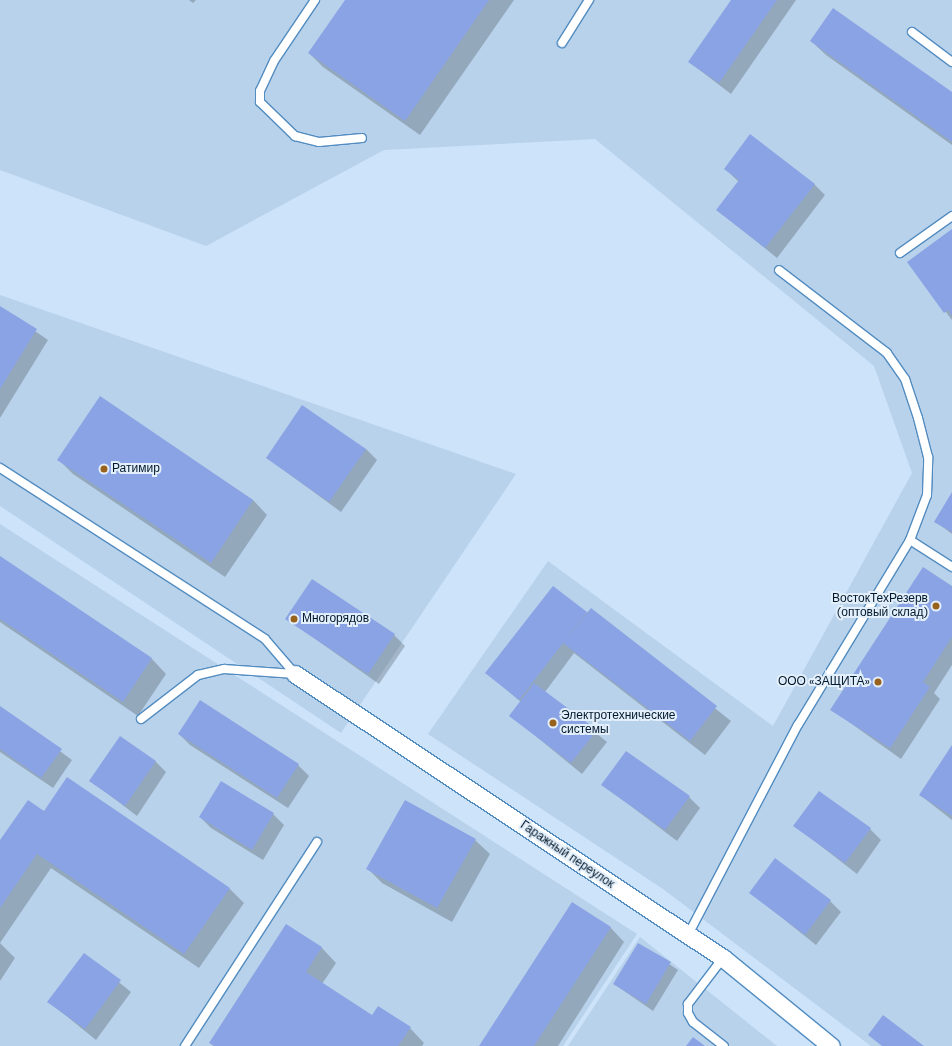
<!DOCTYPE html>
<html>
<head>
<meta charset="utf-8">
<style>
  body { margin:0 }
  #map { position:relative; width:952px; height:1046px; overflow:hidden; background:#cce3fa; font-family:"DM Sans",sans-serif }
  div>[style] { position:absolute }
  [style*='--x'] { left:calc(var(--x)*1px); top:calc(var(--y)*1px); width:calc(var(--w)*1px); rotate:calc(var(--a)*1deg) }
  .built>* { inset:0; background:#b9d2eb }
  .shadow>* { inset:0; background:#0003 }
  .building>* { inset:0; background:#8aa3e4 }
  .roads { filter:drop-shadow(1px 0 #528cc0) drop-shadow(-1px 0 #528cc0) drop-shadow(0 1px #528cc0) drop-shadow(0 -1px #528cc0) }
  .service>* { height:8px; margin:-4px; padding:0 4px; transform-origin:4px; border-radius:4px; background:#fff }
  .minor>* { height:17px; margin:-8.5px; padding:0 8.5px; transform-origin:8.5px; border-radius:8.5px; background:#fff }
  .dots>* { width:11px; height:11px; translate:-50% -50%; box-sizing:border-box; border:2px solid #e3effa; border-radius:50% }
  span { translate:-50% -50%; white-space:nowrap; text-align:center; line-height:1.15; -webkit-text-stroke:4px #e3effa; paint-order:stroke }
  .poi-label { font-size:12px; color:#02192d }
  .left { translate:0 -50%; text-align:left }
  .right { translate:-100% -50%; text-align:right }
  .street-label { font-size:12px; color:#02192d }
</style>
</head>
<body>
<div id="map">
  <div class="built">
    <i style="clip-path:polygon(0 0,952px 0,952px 1046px,871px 1046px,663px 889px,428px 734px,548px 561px,773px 726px,912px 473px,874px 366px,595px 139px,384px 150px,206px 246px,0 170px)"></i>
    <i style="clip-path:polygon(0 295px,516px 474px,341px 733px,0 506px)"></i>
    <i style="clip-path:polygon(0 524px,637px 934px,563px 1046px,0 1046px)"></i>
    <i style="clip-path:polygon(640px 937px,777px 1046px,568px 1046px)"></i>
  </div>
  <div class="shadow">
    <i style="clip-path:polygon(189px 0,196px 0,193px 3px)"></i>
    <i style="clip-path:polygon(346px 0,514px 0,420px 135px,323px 67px,309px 53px)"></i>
    <i style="clip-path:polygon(732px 0,796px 0,731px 94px,689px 62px)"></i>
    <i style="clip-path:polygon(811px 41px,952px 94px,952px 145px,826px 55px)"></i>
    <i style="clip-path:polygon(725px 169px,814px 184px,825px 195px,777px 258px,718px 210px,739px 182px)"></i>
    <i style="clip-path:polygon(952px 230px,952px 320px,908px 262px)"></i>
    <i style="clip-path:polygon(0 307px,48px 340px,0 418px)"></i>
    <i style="clip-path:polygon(100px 398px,253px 500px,267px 515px,225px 577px,73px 474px,59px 460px)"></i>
    <i style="clip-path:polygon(366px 449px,377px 460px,341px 512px,267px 458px)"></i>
    <i style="clip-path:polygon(952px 494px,952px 534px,936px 522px)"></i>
    <i style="clip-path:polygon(0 557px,152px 659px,166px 674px,138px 716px,0 622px)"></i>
    <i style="clip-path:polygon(952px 587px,952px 665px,934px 693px,940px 699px,901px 759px,832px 710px)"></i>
    <i style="clip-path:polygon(591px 610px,731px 721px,705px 755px,574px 653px,545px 692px,607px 742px,582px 774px,510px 715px,521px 702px,487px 673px)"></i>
    <i style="clip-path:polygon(287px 619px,394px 635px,405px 646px,379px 684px)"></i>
    <i style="clip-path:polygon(0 707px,72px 760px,53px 788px,0 752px)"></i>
    <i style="clip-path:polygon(179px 734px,298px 765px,309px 776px,288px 808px,190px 745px)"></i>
    <i style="clip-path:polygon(952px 746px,952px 820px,920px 795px)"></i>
    <i style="clip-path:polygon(155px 761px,166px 772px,137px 816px,91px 781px)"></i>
    <i style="clip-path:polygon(603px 785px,689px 797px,700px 808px,677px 841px)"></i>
    <i style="clip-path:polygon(273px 814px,284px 825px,263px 860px,211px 828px,200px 817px)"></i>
    <i style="clip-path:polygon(795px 826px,870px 829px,881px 840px,857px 874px)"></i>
    <i style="clip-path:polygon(475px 840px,490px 854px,452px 922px,382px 883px,368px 869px)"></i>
    <i style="clip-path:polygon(0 842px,230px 889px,244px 903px,199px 968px,51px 868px,0 943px,15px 958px,0 981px)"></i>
    <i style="clip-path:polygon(751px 893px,830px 901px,841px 912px,816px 945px)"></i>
    <i style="clip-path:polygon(287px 926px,322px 948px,336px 963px,322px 984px,373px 1016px,410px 1028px,424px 1043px,422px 1046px,214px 1046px,211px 1043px)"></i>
    <i style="clip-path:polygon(610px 927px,624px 942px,558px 1046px,480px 1046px)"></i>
    <i style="clip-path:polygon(639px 944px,678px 970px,653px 1011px,614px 984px)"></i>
    <i style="clip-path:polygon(84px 954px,131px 992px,96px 1040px,49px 1002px)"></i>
  </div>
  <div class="building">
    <i style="clip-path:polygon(345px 0,489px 0,405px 121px,308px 53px)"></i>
    <i style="clip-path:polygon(731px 0,777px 0,719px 83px,688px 62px)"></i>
    <i style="clip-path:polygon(833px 8px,952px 92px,952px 142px,810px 41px)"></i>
    <i style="clip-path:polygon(750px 134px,815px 184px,765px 248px,716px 210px,739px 180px,724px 169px)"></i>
    <i style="clip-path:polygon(952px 229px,952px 316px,948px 310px,944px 313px,907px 262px)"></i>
    <i style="clip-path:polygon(0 306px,37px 329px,0 389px)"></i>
    <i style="clip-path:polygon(100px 396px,253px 500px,211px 563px,57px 460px)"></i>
    <i style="clip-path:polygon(302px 405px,366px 449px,329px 502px,266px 458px)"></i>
    <i style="clip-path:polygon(952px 492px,952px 532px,934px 522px)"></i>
    <i style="clip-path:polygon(0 556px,152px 658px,123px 702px,0 619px)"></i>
    <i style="clip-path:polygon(923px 567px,952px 586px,952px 637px,923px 682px,930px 687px,890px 748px,830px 710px)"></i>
    <i style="clip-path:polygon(312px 579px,395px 634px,368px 674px,285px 619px)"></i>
    <i style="clip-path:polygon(553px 586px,587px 612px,519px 700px,485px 673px)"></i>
    <i style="clip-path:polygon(591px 608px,717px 706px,690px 741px,563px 643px)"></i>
    <i style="clip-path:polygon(534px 683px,597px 730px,571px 763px,509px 716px)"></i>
    <i style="clip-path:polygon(200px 700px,299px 764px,277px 798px,178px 734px)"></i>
    <i style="clip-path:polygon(0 706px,62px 749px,41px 778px,0 749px)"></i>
    <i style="clip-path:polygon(120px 736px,156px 761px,125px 806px,89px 781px)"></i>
    <i style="clip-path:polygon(952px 745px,952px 816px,919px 795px)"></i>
    <i style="clip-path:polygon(626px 751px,690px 796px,665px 830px,601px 785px)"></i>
    <i style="clip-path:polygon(67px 777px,230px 888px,184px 954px,37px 854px,0 908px,0 840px,28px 800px,44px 811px)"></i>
    <i style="clip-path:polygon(221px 781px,274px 813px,252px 850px,199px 817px)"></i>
    <i style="clip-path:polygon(819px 791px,871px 828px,845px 863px,793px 826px)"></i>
    <i style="clip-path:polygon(405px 800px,476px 839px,437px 908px,366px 869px)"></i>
    <i style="clip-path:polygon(775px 858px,831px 900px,805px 935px,749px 893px)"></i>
    <i style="clip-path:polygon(572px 902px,611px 927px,534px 1046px,479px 1046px)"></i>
    <i style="clip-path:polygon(286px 924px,322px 947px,306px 972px,372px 1015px,378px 1006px,411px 1027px,398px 1046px,214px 1046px,209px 1043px)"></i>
    <i style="clip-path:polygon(638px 943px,671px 962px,646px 1004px,613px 984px)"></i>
    <i style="clip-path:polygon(84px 953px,121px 980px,85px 1029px,47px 1002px)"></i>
    <i style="clip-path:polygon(883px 1015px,924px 1046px,882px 1046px,868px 1035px)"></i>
    <i style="clip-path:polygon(693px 1037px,705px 1046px,686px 1046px)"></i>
  </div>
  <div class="roads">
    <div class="service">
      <i style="--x:315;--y:0;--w:73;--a:123.9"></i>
      <i style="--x:274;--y:61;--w:33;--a:115"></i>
      <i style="--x:260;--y:91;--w:11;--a:90"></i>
      <i style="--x:260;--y:102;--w:49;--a:44.2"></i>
      <i style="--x:295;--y:136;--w:25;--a:14"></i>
      <i style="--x:319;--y:142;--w:43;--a:-5.3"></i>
      <i style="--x:912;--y:32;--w:50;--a:36.9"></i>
      <i style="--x:562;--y:43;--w:51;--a:-57.9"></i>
      <i style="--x:900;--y:253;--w:64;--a:-35.4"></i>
      <i style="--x:0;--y:468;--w:315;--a:32.8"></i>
      <i style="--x:265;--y:639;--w:46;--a:49.4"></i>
      <i style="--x:910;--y:540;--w:50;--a:32.7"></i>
      <i style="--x:141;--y:719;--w:72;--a:-37.7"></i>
      <i style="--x:198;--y:675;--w:27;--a:-13"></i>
      <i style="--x:224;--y:669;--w:71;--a:4"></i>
      <i style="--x:688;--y:935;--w:237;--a:-62.4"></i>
      <i style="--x:798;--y:725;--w:216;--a:-58.8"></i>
      <i style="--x:910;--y:540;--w:48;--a:-69.3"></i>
      <i style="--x:927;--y:495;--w:38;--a:-88"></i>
      <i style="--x:928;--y:457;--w:40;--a:-104.4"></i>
      <i style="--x:918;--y:418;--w:41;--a:-108.4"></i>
      <i style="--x:905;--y:379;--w:32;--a:-125"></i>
      <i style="--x:887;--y:353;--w:136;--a:-142.5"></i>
      <i style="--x:723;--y:958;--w:58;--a:127.3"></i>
      <i style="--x:688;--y:1004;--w:9;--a:90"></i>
      <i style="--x:688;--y:1013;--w:10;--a:61"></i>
      <i style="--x:693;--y:1022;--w:39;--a:38"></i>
      <i style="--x:185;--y:1046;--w:243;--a:-57.1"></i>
    </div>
    <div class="minor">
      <i style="--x:295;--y:674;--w:514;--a:33.57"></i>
      <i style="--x:723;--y:958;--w:139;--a:39.2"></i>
    </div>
  </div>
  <div class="dots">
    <i style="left:104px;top:469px;background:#99621c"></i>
    <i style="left:936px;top:606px;background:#99621c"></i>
    <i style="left:294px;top:619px;background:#99621c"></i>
    <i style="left:878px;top:682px;background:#99621c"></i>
    <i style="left:553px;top:723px;background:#99621c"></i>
  </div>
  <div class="poi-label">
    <span class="left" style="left:112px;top:469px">Ратимир</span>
    <span class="right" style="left:928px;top:606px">ВостокТехРезерв<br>(оптовый склад)</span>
    <span class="left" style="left:302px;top:619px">Многорядов</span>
    <span class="right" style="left:870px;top:682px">ООО «ЗАЩИТА»</span>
    <span class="left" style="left:561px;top:723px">Электротехнические<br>системы</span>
  </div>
  <div class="street-label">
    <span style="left:567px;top:855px;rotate:34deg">Гаражный переулок</span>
  </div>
</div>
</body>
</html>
